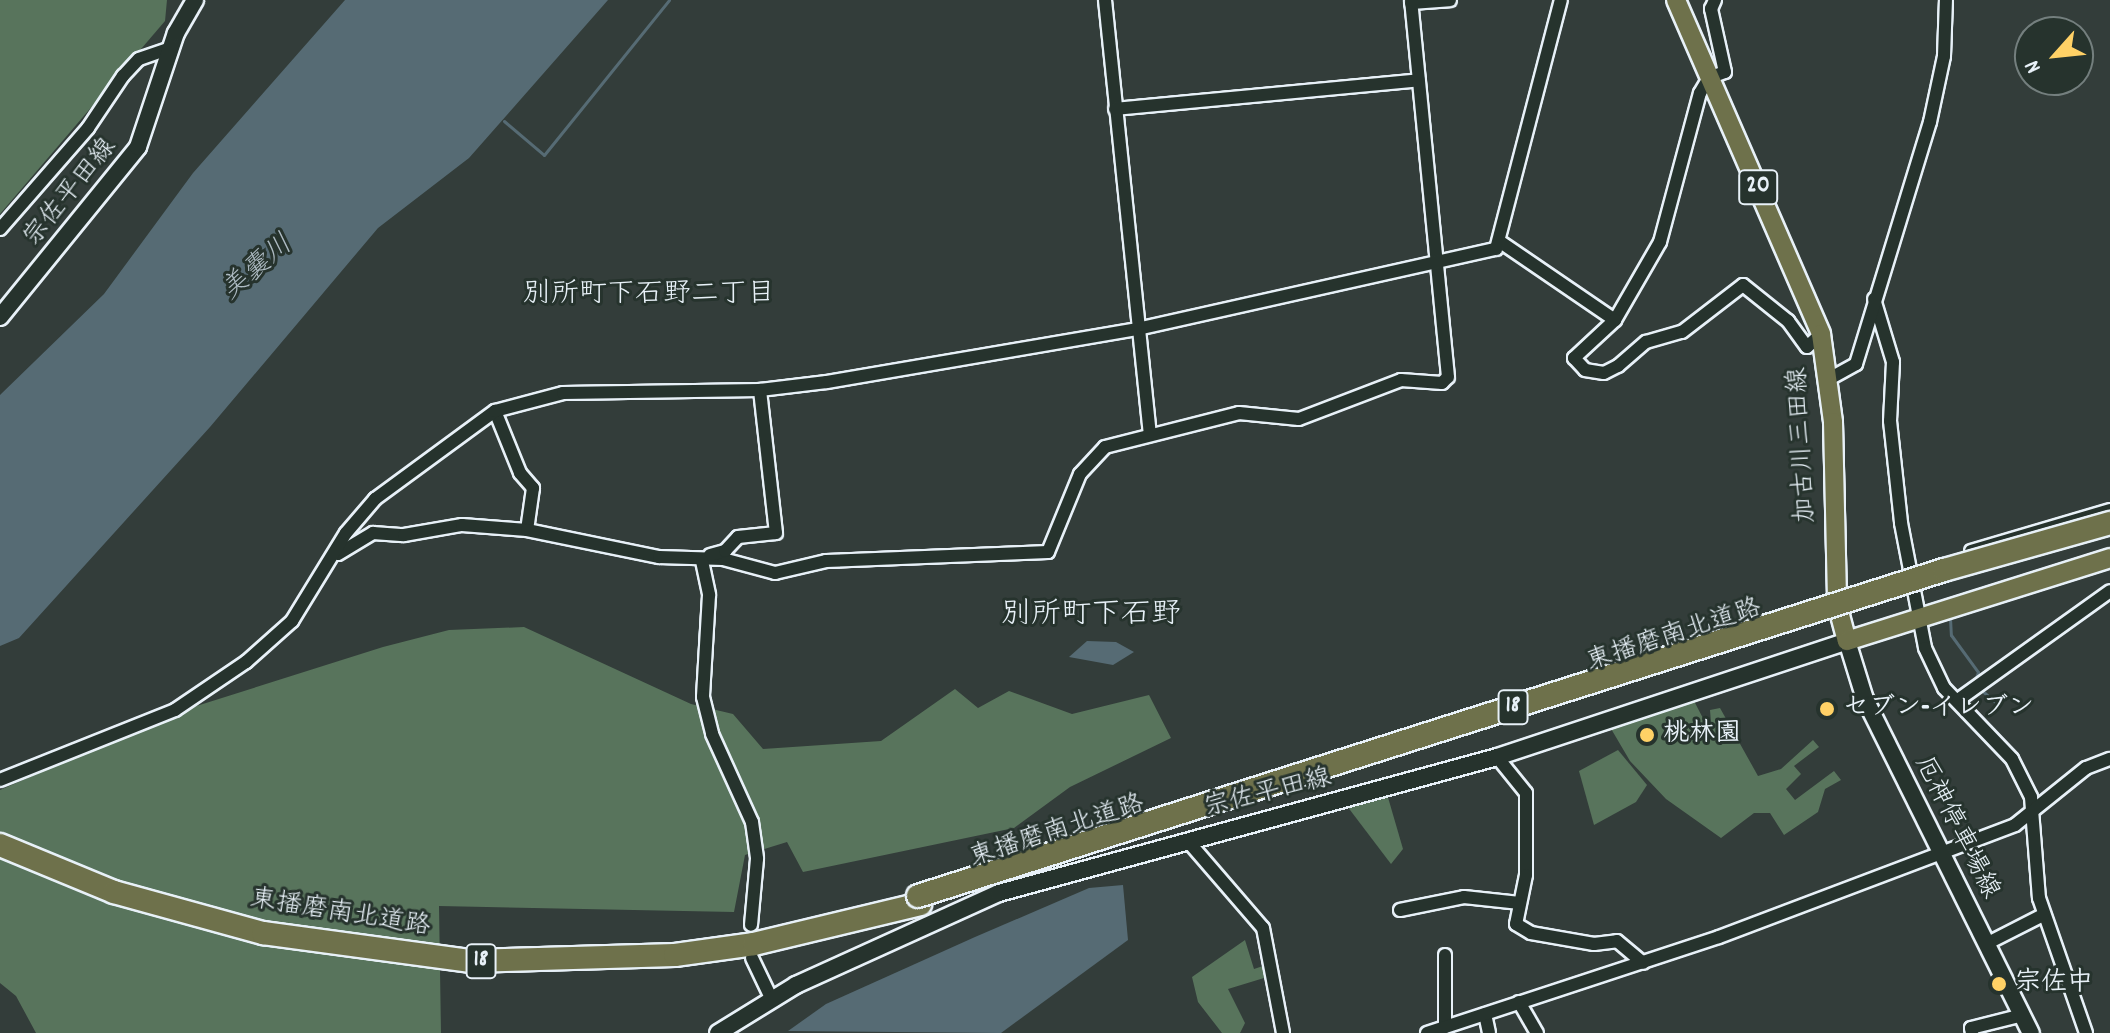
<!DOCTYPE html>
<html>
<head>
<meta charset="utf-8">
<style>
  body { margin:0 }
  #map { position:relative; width:2110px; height:1033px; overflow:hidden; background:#333d3a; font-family:Dekko,"Klee One",sans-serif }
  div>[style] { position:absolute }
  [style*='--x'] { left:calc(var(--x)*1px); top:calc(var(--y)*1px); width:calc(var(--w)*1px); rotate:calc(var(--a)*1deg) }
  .green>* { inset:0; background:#58745c }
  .water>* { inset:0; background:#566b74 }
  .stream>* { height:3px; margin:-1.5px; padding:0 1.5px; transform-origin:1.5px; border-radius:1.5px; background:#566b74 }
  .roads { filter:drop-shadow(2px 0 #e8f1f8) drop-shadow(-2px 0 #e8f1f8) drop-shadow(0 2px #e8f1f8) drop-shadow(0 -2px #e8f1f8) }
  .street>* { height:12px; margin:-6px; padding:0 6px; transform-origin:6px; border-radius:6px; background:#26332d }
  .secondary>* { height:16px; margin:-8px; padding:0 8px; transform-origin:8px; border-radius:8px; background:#26332d }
  .primary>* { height:18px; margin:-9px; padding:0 9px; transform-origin:9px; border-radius:9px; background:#6e714b }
  .highway>* { height:22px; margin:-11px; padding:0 11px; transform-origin:11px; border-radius:11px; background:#6e714b }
  .bridges { filter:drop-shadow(2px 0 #e8f1f8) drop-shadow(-2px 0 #e8f1f8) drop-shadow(0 2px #e8f1f8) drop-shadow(0 -2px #e8f1f8) }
  .highway-bridge>* { height:22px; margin:-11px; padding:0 11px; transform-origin:11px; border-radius:11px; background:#6e714b }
  .dots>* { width:22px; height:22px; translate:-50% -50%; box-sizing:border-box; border:4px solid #26332d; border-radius:50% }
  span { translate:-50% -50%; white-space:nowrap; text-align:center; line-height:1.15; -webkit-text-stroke:6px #26332d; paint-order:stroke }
  .shield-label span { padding:2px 6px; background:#26332d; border:2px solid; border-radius:6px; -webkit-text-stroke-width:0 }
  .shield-label { font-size:24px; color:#e8f1f8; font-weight:700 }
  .street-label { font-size:26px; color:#e8f1f8 }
  .poi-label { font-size:26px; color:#e8f1f8; font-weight:700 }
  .left { translate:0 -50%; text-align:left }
  .water-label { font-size:28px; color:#aebbc3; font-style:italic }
  .neighbourhood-label { font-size:28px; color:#e8f1f8 }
  .quarter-label { font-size:30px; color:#e8f1f8 }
  .north { position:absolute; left:2014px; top:16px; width:80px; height:80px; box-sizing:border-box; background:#26332d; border:2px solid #747f7e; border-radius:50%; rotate:243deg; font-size:22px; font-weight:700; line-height:32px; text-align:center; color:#e8f1f8 }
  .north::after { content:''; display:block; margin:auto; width:28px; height:36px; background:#ffd166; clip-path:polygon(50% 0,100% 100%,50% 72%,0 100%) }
</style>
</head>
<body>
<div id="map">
  <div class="green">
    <i style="clip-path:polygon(0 0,167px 0,165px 21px,0 214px)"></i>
    <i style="clip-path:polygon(524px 627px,691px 704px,733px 714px,763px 749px,881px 741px,955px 689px,978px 708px,1009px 691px,1072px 714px,1149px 695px,1171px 738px,1070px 787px,1014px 828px,803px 872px,787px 842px,745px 855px,734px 912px,439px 906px,441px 1033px,36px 1033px,16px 996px,0 983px,0 790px,187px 709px,383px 647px,449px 630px)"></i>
    <i style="clip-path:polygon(1693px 699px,1706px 724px,1711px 723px,1710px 710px,1720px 708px,1758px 776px,1781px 769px,1813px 740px,1819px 747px,1794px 766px,1801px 774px,1786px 789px,1795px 800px,1834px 771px,1841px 780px,1825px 789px,1818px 812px,1784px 835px,1770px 813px,1754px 813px,1721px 838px,1666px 799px,1630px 761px,1610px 727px)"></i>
    <i style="clip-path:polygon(1618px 750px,1647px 785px,1636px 802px,1594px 825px,1579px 771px)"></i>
    <i style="clip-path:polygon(1387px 794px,1403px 849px,1391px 864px,1347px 806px)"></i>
    <i style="clip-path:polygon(1245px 940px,1254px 969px,1263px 966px,1264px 978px,1228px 989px,1245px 1023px,1240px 1033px,1222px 1033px,1198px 1002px,1192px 977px)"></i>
  </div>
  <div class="water">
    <i style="clip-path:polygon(345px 0,608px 0,469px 158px,378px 228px,210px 427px,19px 638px,0 646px,0 395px,104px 294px,193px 173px)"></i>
    <i style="clip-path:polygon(1087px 641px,1116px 642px,1134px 652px,1113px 665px,1069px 657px)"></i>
    <i style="clip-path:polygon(1123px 885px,1128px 940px,1001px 1033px,788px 1031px,826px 1004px,975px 937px,1089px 888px)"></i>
  </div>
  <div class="stream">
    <i style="--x:504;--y:121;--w:52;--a:40.4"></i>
    <i style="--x:544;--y:155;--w:199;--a:-51.1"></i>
    <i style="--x:1950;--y:618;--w:17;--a:87"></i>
    <i style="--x:1951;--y:635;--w:46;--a:53.9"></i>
    <i style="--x:1978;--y:672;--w:12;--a:110"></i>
    <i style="--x:1979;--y:688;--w:23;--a:41"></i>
  </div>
  <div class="roads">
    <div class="street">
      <i style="--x:1105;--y:0;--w:434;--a:84.1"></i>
      <i style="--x:1411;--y:3;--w:39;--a:-4"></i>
      <i style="--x:1115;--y:109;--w:305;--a:-5.4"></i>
      <i style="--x:0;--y:229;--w:134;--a:-48.9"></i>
      <i style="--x:88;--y:128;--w:63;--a:-56.1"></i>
      <i style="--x:123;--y:76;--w:23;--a:-47"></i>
      <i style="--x:139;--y:59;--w:34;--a:-19"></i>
      <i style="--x:1502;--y:243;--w:137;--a:34.3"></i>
      <i style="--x:1615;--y:320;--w:90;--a:-60"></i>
      <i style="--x:1660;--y:242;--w:154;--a:-75"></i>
      <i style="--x:1700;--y:93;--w:17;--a:-59"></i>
      <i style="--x:1709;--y:78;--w:17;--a:-21"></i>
      <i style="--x:1725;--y:72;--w:65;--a:-102.5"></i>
      <i style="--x:1711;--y:9;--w:10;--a:-66"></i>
      <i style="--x:1874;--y:299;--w:66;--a:73.2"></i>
      <i style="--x:1893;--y:362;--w:59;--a:92.9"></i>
      <i style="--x:1890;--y:421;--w:103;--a:83.8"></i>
      <i style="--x:1901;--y:523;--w:127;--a:79.1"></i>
      <i style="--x:1925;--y:648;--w:44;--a:64.6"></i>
      <i style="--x:1944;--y:688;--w:98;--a:46.2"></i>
      <i style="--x:2012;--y:759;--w:42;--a:63.4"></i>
      <i style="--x:2031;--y:797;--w:101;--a:85.5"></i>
      <i style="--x:2039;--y:898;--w:143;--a:70.8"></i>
      <i style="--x:1615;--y:320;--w:56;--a:137.2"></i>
      <i style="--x:1574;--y:358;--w:16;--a:47"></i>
      <i style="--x:1585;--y:370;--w:19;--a:9"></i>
      <i style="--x:1604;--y:373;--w:16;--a:-27"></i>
      <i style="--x:1618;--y:366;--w:37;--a:-41"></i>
      <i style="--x:1646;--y:342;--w:37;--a:-16"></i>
      <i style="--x:1682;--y:332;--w:77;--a:-37.6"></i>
      <i style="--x:1743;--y:285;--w:58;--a:38.7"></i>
      <i style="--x:1788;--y:321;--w:32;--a:54"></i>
      <i style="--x:1807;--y:347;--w:19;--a:-43"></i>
      <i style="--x:1829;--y:379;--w:31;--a:-29"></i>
      <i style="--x:1856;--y:364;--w:253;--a:-73"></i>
      <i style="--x:1930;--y:122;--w:67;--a:-78"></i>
      <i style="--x:1944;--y:56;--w:56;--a:-88"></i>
      <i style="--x:495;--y:411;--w:67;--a:68"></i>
      <i style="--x:520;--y:473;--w:20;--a:49"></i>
      <i style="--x:533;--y:488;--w:42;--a:98.1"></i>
      <i style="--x:1971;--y:551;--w:145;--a:-16.4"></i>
      <i style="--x:338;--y:554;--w:41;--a:-31"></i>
      <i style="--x:373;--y:533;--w:31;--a:4"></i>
      <i style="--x:404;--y:535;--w:59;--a:-9.8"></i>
      <i style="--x:462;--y:525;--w:65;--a:4.4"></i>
      <i style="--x:527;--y:530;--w:135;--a:11.6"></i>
      <i style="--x:659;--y:557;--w:64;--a:1.8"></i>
      <i style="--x:723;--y:559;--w:54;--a:15.1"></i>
      <i style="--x:775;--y:573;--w:52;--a:-13.2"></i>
      <i style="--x:826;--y:561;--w:222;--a:-2.3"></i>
      <i style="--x:1048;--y:552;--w:84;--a:-67.7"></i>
      <i style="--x:1080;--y:474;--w:37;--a:-47"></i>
      <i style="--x:1105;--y:447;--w:138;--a:-14.2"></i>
      <i style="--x:1239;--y:413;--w:60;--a:5.7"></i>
      <i style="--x:1299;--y:419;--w:109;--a:-20.9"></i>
      <i style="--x:1401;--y:380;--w:41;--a:4.2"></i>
      <i style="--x:1442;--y:383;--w:8;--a:-45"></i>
      <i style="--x:1448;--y:377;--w:379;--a:-95.6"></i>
      <i style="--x:710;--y:555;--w:16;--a:-15"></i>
      <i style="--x:725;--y:551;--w:19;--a:-47"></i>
      <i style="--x:738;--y:537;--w:38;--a:-6"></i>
      <i style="--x:776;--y:533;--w:144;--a:-96.4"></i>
      <i style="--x:702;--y:561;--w:35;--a:78"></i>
      <i style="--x:709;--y:595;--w:102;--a:93.4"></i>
      <i style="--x:703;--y:697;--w:38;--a:76"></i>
      <i style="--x:712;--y:734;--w:97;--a:65.6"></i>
      <i style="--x:752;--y:822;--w:37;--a:82"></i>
      <i style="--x:757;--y:859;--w:66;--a:95.2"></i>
      <i style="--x:1958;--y:700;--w:187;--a:-35.6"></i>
      <i style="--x:1497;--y:757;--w:46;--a:51.1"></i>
      <i style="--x:1526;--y:793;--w:82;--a:90"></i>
      <i style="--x:1526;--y:875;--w:50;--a:101.5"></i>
      <i style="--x:1516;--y:924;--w:17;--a:31"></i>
      <i style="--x:1531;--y:933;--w:64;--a:9.9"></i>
      <i style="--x:1594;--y:944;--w:23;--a:-7"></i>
      <i style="--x:1617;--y:941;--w:34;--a:40"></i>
      <i style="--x:0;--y:780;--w:188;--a:-21.8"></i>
      <i style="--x:175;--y:710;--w:86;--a:-34.1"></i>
      <i style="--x:246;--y:662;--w:62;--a:-41.7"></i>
      <i style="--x:292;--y:621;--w:103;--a:-58.5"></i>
      <i style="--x:346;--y:533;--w:45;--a:-49.5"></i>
      <i style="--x:375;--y:499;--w:149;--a:-36.3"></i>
      <i style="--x:495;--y:411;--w:70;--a:-14.8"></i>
      <i style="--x:563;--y:393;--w:197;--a:-0.9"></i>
      <i style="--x:760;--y:390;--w:67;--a:-6.8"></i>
      <i style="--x:827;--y:382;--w:314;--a:-9.7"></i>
      <i style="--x:1137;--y:329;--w:368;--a:-12.6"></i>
      <i style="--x:1496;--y:249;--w:257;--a:-75.4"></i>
      <i style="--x:1187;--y:840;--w:116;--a:49.2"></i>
      <i style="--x:1263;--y:928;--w:107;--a:79.2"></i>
      <i style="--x:1400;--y:910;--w:65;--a:-11.5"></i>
      <i style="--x:1464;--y:897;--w:56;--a:6.1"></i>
      <i style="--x:1988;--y:943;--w:62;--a:-27"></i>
      <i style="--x:752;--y:958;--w:47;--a:64.5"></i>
      <i style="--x:1519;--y:1002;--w:36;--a:60"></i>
      <i style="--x:1485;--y:1014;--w:19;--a:78"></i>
      <i style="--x:1445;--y:1027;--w:72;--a:-90"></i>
      <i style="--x:1427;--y:1033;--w:307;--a:-18.2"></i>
      <i style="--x:1719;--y:937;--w:316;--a:-20.7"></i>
      <i style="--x:2015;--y:825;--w:91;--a:-38.8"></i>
      <i style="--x:2086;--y:768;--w:26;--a:-21"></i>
      <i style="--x:1972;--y:1033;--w:5;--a:-101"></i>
      <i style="--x:1971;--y:1028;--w:54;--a:-14"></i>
    </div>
    <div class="secondary">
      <i style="--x:0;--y:317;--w:219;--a:-50.9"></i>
      <i style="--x:138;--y:147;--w:120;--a:-71.6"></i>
      <i style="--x:176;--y:33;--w:38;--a:-60"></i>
      <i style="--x:718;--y:1033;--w:92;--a:-31.6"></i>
      <i style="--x:796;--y:985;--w:223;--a:-24.4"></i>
      <i style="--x:999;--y:893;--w:516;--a:-15.27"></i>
      <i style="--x:1497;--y:757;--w:369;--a:-18.3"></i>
      <i style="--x:1847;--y:641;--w:61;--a:72.8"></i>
      <i style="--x:1865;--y:699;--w:373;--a:63.6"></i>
    </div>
    <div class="primary">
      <i style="--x:1676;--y:0;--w:364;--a:66.5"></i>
      <i style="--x:1821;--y:334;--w:89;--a:82.2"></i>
      <i style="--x:1833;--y:422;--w:182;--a:88.7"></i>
      <i style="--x:1837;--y:604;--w:38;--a:75"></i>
      <i style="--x:1847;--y:641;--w:276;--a:-17.5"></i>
    </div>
    <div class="highway">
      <i style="--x:0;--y:845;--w:123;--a:22.4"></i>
      <i style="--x:114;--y:892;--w:155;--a:15.4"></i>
      <i style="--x:263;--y:933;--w:210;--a:7.7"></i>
      <i style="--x:471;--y:961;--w:204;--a:-1.7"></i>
      <i style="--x:675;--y:955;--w:80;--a:-7.9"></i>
      <i style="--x:754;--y:944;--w:171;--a:-13.5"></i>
    </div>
  </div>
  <div class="bridges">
    <div class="highway-bridge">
      <i style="--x:918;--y:896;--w:1077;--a:-17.63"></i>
      <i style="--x:1944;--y:570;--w:173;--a:-15.8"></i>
    </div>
  </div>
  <div class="dots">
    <i style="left:1827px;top:709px;background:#ffd166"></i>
    <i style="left:1647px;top:735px;background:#ffd166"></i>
    <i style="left:1999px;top:984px;background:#ffd166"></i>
  </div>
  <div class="shield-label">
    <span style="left:1758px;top:187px">20</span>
    <span style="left:1513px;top:707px">18</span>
    <span style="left:481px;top:961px">18</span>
  </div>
  <div class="street-label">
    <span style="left:71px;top:193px;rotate:-51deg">宗佐平田線</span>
    <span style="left:1803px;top:445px;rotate:-93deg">加古川三田線</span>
    <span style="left:1674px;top:636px;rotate:-18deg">東播磨南北道路</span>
    <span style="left:1268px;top:794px;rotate:-14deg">宗佐平田線</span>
    <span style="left:1956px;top:828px;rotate:63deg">厄神停車場線</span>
    <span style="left:1057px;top:832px;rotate:-18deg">東播磨南北道路</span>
    <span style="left:340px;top:914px;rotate:9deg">東播磨南北道路</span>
  </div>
  <div class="poi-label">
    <span class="left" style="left:1843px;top:709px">セブン-イレブン</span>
    <span class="left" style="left:1663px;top:735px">桃林園</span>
    <span class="left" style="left:2015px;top:984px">宗佐中</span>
  </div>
  <div class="water-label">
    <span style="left:258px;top:269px;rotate:-40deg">美嚢川</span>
  </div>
  <div class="neighbourhood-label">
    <span style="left:649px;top:296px">別所町下石野二丁目</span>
  </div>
  <div class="quarter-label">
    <span style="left:1091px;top:617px">別所町下石野</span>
  </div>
  <div class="north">N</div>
</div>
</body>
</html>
